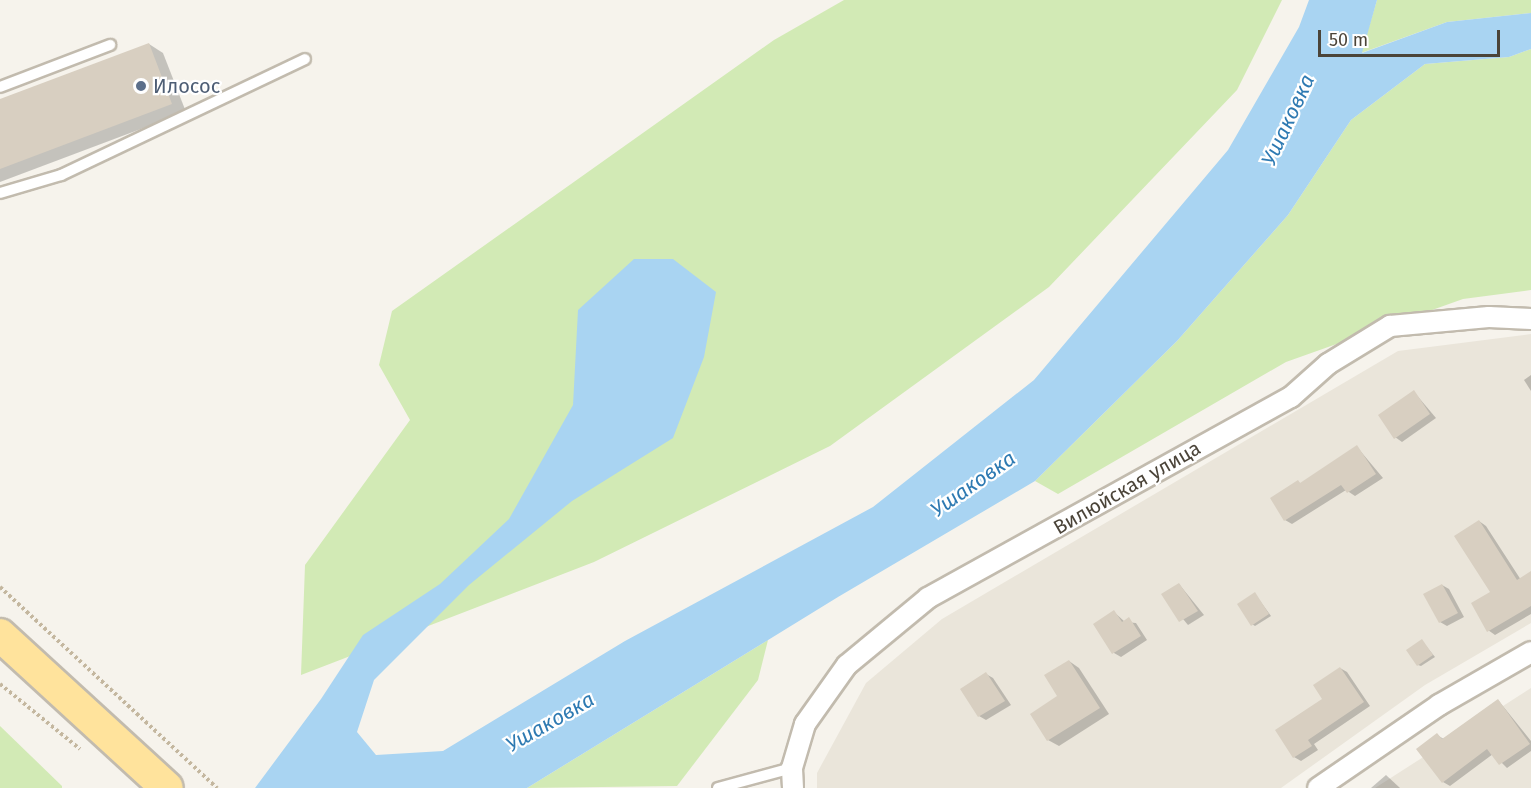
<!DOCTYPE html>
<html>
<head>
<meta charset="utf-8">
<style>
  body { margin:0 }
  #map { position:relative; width:1531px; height:788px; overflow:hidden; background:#f6f3ec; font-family:"Fira Sans",sans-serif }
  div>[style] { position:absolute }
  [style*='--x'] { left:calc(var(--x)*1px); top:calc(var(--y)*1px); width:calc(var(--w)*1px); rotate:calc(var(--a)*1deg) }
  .residential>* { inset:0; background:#eae5da }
  .green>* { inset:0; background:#d2eab5 }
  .water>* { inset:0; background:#a9d4f2 }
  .shadow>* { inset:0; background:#0003 }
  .building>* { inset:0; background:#d8cfc1 }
  .path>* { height:4px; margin-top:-2px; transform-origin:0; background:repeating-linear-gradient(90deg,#c4b79f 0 3px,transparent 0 6px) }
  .roads { filter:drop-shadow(2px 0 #c2bbae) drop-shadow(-2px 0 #c2bbae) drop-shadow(0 2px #c2bbae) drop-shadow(0 -2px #c2bbae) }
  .lane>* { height:10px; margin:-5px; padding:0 5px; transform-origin:5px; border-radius:5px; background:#fff }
  .street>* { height:20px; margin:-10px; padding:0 10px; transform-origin:10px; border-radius:10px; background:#fff }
  .primary>* { height:32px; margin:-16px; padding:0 16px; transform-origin:16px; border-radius:16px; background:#ffe39c }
  .dots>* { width:16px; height:16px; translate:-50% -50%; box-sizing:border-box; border:3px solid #fff; border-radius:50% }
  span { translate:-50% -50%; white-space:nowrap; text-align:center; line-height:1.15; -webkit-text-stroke:4.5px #fff; paint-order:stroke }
  .service-label { font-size:20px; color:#4e5e75 }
  .left { translate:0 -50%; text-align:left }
  .street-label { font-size:20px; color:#4b4439 }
  .water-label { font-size:21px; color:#2e7ab2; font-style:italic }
  .scale { position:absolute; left:1318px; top:30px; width:182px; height:27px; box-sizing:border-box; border:3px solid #4b4439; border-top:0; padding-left:8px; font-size:18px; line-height:21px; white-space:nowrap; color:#4b4439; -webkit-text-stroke:4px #fff; paint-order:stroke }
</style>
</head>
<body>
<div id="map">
  <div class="residential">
    <i style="clip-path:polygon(1531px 334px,1531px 623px,1425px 685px,1281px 788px,817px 788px,817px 773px,866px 683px,942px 619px,1398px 351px)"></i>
    <i style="clip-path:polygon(1531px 688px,1531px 788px,1375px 788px)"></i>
  </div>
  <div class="green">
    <i style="clip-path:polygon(844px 0,1282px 0,1237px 90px,1049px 287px,830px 446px,594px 562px,301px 675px,305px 565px,410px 420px,379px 365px,392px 311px,774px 40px)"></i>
    <i style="clip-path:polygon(1377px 0,1531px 0,1531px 13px,1447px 22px,1361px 53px)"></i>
    <i style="clip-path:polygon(1531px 49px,1531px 290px,1463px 299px,1286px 362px,1058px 494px,1035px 481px,1177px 341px,1288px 215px,1351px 120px,1425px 64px,1509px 57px)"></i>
    <i style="clip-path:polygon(768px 640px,758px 680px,677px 786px,527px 788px)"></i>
    <i style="clip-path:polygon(0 726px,62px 786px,62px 788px,0 788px)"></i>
  </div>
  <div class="water">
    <i style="clip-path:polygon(1309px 0,1377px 0,1362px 53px,1447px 22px,1531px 13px,1531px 49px,1509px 57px,1425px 64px,1351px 120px,1288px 215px,1177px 341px,1035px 481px,838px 597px,527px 788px,255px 788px,321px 699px,363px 635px,440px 584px,509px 519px,573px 405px,578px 310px,634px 259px,673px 259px,716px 292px,704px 357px,673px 438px,572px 501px,469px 585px,374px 680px,357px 732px,376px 755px,443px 751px,625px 641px,873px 507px,1034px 380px,1228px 150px,1299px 27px)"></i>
  </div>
  <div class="shadow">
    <i style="clip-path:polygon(149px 44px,163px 53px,186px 112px,0 182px,0 100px)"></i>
    <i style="clip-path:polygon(1531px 375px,1531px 391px,1524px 380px)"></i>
    <i style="clip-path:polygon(1414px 392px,1436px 418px,1402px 442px,1395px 437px)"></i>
    <i style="clip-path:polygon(1357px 447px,1383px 478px,1355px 496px,1346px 490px,1292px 524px,1285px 520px,1298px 482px,1302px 484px)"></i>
    <i style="clip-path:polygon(1479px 521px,1486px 526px,1521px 580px,1531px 573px,1531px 614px,1495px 635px,1488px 630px,1492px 592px)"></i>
    <i style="clip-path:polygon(1179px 584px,1204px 615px,1188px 625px,1163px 595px)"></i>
    <i style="clip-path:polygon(1442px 585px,1449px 589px,1464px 617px,1447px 626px,1440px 622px)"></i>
    <i style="clip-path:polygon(1255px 594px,1271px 616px,1255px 626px,1252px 624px)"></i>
    <i style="clip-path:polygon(1114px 612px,1125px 622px,1136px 623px,1147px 640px,1121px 657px,1114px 653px)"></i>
    <i style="clip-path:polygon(1422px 641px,1435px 657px,1421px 666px,1418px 665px)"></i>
    <i style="clip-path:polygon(1069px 661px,1079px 668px,1109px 714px,1059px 746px,1048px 740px)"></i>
    <i style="clip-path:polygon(1340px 668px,1347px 672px,1370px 706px,1314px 744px,1318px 750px,1301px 761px,1294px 757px)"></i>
    <i style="clip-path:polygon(986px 674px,993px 678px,1011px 705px,986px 720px,979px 716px,962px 689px)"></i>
    <i style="clip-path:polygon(1498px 700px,1531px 741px,1531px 751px,1507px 768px,1493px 754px,1450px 786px,1443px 782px,1437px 735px,1444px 739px)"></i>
    <i style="clip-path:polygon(1386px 775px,1400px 788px,1371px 788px)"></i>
  </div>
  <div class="building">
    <i style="clip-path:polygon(149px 43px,172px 104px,0 169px,0 99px)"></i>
    <i style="clip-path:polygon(1414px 390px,1430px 414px,1394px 439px,1378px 415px)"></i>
    <i style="clip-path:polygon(1357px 445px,1376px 474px,1347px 493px,1341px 485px,1284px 521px,1270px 498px,1298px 480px,1300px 483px)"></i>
    <i style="clip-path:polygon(1479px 520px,1517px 580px,1531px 571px,1531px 606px,1487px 632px,1471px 603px,1490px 592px,1454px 536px)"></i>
    <i style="clip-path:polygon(1179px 583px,1198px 611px,1179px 622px,1161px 594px)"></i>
    <i style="clip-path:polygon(1442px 584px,1458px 613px,1439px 623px,1423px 594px)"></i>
    <i style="clip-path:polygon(1255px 592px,1269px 614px,1251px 626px,1237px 604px)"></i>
    <i style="clip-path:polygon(1114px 610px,1122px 622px,1129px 617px,1141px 636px,1112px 654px,1093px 624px)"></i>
    <i style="clip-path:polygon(1422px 639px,1433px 655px,1417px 666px,1406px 650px)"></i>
    <i style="clip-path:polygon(1069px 660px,1100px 708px,1047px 741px,1030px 714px,1057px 696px,1044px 675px)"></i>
    <i style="clip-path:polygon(1340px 667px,1364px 702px,1308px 740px,1312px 746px,1293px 758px,1275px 730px,1322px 699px,1313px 685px)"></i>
    <i style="clip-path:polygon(986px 672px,1005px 701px,978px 717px,960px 689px)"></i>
    <i style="clip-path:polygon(1498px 699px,1530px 744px,1499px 765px,1487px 749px,1442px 783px,1416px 749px,1437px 733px,1442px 739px)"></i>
  </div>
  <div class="path">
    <i style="--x:0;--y:587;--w:296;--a:42.8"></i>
    <i style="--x:0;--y:684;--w:103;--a:39.1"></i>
  </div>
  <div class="roads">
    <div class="lane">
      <i style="--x:0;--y:87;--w:118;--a:-20.9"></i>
      <i style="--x:0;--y:193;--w:64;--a:-16.4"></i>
      <i style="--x:61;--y:175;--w:270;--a:-25.4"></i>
      <i style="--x:718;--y:788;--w:77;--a:-15.1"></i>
    </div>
    <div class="street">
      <i style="--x:793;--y:788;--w:20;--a:-93"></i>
      <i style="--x:792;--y:768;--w:46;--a:-73.5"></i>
      <i style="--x:805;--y:724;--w:72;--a:-54.6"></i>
      <i style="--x:847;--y:665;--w:105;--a:-39.6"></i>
      <i style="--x:928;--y:598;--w:415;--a:-29"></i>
      <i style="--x:1291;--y:397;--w:50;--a:-41.7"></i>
      <i style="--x:1328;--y:364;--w:73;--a:-31.5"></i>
      <i style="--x:1390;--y:326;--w:99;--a:-5.2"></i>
      <i style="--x:1489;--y:317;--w:42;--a:2.7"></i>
      <i style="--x:1318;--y:788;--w:147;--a:-34.4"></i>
      <i style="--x:1439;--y:705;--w:106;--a:-29.9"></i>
    </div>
    <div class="primary">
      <i style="--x:0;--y:635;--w:226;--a:42.5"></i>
    </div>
  </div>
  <div class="dots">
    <i style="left:141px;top:86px;background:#5c6f8a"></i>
  </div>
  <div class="service-label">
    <span class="left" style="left:153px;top:86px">Илосос</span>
  </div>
  <div class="street-label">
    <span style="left:1127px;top:488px;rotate:-30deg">Вилюйская улица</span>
  </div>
  <div class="water-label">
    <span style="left:1288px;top:120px;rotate:-65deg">Ушаковка</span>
    <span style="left:973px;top:484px;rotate:-35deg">Ушаковка</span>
    <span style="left:550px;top:722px;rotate:-30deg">Ушаковка</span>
  </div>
  <div class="scale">50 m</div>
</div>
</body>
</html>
